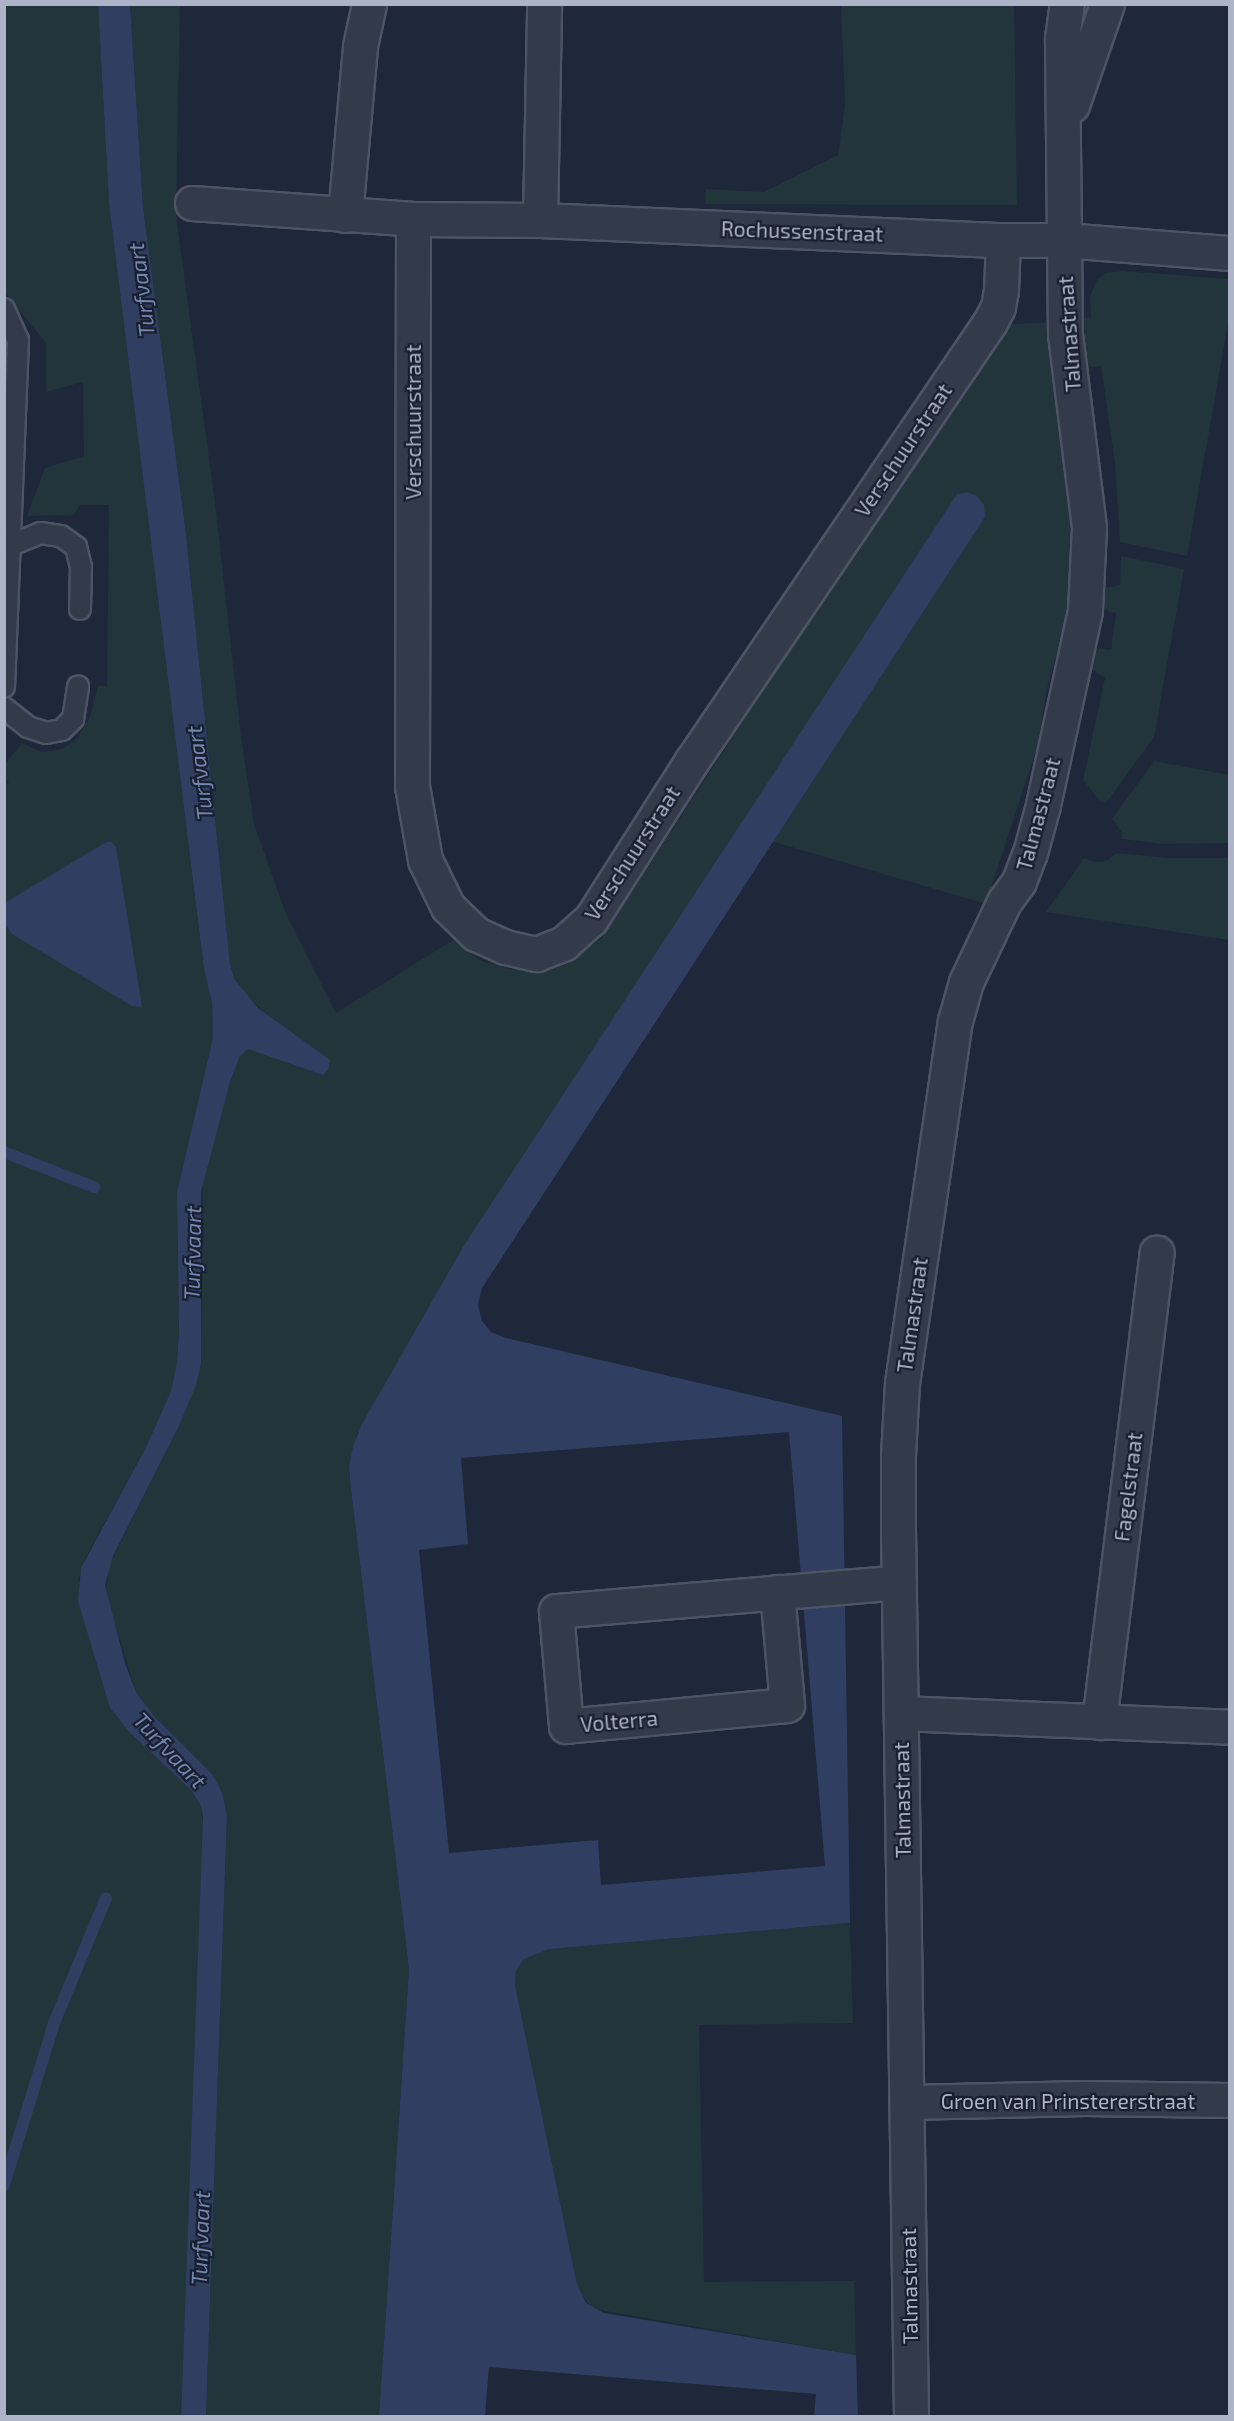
<!DOCTYPE html>
<html>
<head>
<meta charset="utf-8">
<style>
  body { margin:0 }
  #map { position:relative; width:1234px; height:2421px; overflow:hidden; background:#1f273a; font-family:"Exo 2",sans-serif }
  div>[style] { position:absolute }
  [style*='--x'] { left:calc(var(--x)*1px); top:calc(var(--y)*1px); width:calc(var(--w)*1px); rotate:calc(var(--a)*1deg) }
  .green>* { inset:0; background:#21353b }
  .water>* { inset:0; background:#2f3e61 }
  .stream>* { height:12px; margin:-6px; padding:0 6px; transform-origin:6px; border-radius:6px; background:#2f3e61 }
  .roads { filter:drop-shadow(2px 0 #4d5465) drop-shadow(-2px 0 #4d5465) drop-shadow(0 2px #4d5465) drop-shadow(0 -2px #4d5465) }
  .service>* { height:20px; margin:-10px; padding:0 10px; transform-origin:10px; border-radius:10px; background:#333a4a }
  .minor>* { height:33px; margin:-16.5px; padding:0 16.5px; transform-origin:16.5px; border-radius:16.5px; background:#333a4a }
  span { translate:-50% -50%; white-space:nowrap; text-align:center; line-height:1.15; -webkit-text-stroke:4.5px #181f2e; paint-order:stroke }
  .street-label { font-size:21px; color:#adb4c7 }
  .water-label { font-size:22px; color:#7386b2; font-style:italic }
  .frame { position:absolute; inset:0; border:6px solid #adb4c7; pointer-events:none }
</style>
</head>
<body>
<div id="map">
  <div class="green">
    <i style="clip-path:polygon(98px 4px,109px 204px,204px 969px,212px 1003px,213px 1037px,177px 1192px,179px 1331px,177px 1362px,171px 1391px,146px 1447px,85px 1559px,79px 1579px,110px 1708px,129px 1732px,191px 1790px,201px 1806px,204px 1829px,181px 2416px,5px 2416px,4px 787px,9px 782px,5px 778px,5px 764px,22px 743px,41px 752px,62px 749px,77px 739px,90px 717px,98px 686px,107px 686px,109px 505px,80px 505px,74px 515px,27px 516px,45px 468px,84px 456px,83px 382px,46px 392px,46px 343px,5px 293px,4px 5px)"></i>
    <i style="clip-path:polygon(130px 5px,180px 5px,176px 216px,215px 502px,241px 736px,254px 824px,286px 914px,336px 1013px,453px 940px,479px 960px,510px 969px,556px 968px,601px 939px,1002px 325px,1048px 322px,1070px 503px,1071px 599px,1047px 689px,1038px 744px,986px 904px,771px 841px,985px 517px,357px 1434px,349px 1468px,351px 1490px,409px 1969px,379px 2416px,206px 2416px,227px 1815px,222px 1792px,212px 1774px,155px 1717px,136px 1692px,106px 1595px,109px 1565px,179px 1426px,201px 1364px,203px 1180px,230px 1082px,240px 1056px,271px 1018px,246px 996px,235px 980px,230px 964px,186px 534px,143px 207px)"></i>
    <i style="clip-path:polygon(841px 5px,1014px 5px,1017px 205px,705px 204px,706px 189px,764px 192px,838px 155px,845px 105px)"></i>
    <i style="clip-path:polygon(1122px 271px,1229px 279px,1229px 318px,1187px 556px,1120px 542px,1115px 464px,1101px 366px,1087px 367px,1084px 318px,1091px 317px,1090px 296px,1097px 280px,1106px 273px)"></i>
    <i style="clip-path:polygon(1121px 556px,1184px 569px,1154px 737px,1106px 803px,1101px 802px,1083px 780px,1105px 678px,1090px 668px,1094px 652px,1099px 648px,1111px 650px,1116px 613px,1109px 612px,1100px 606px,1100px 589px,1120px 585px)"></i>
    <i style="clip-path:polygon(1154px 761px,1229px 775px,1229px 843px,1164px 844px,1122px 839px,1121px 831px,1112px 819px)"></i>
    <i style="clip-path:polygon(1117px 853px,1168px 858px,1229px 858px,1229px 940px,1046px 912px,1084px 858px,1096px 862px,1106px 861px)"></i>
    <i style="clip-path:polygon(850px 1923px,853px 2023px,699px 2025px,704px 2282px,854px 2281px,856px 2355px,594px 2309px,580px 2294px,577px 2284px,515px 1985px,516px 1971px,524px 1959px,550px 1949px)"></i>
  </div>
  <div class="water">
    <i style="clip-path:polygon(98px 5px,130px 5px,143px 207px,186px 534px,230px 964px,235px 980px,258px 1008px,330px 1060px,329px 1068px,323px 1075px,248px 1049px,240px 1056px,230px 1082px,201px 1192px,201px 1364px,196px 1385px,179px 1426px,113px 1556px,105px 1585px,125px 1663px,136px 1692px,155px 1717px,212px 1774px,222px 1792px,227px 1815px,206px 2416px,181px 2416px,203px 1818px,201px 1806px,191px 1790px,129px 1732px,110px 1708px,78px 1601px,81px 1568px,146px 1447px,171px 1391px,177px 1362px,179px 1331px,177px 1192px,213px 1037px,212px 1003px,204px 969px,109px 204px)"></i>
    <i style="clip-path:polygon(evenodd,967px 492px,977px 496px,984px 505px,985px 517px,482px 1288px,478px 1305px,482px 1321px,491px 1332px,506px 1338px,842px 1416px,850px 1923px,550px 1949px,524px 1959px,516px 1971px,515px 1985px,577px 2284px,586px 2303px,604px 2313px,856px 2355px,858px 2416px,814px 2416px,816px 2394px,489px 2367px,485px 2416px,379px 2416px,409px 1969px,351px 1490px,349px 1468px,353px 1446px,362px 1424px,463px 1247px,957px 494px,967px 492px,789px 1432px,825px 1866px,601px 1885px,598px 1840px,449px 1853px,419px 1550px,468px 1544px,461px 1458px,789px 1432px)"></i>
    <i style="clip-path:polygon(106px 842px,112px 842px,116px 847px,142px 1007px,132px 1006px,12px 934px,5px 924px,6px 902px)"></i>
  </div>
  <div class="stream">
    <i style="--x:4;--y:1152;--w:97;--a:21.3"></i>
    <i style="--x:4;--y:2185;--w:170;--a:-72.8"></i>
    <i style="--x:54;--y:2023;--w:135;--a:-67.4"></i>
  </div>
  <div class="roads">
    <div class="service">
      <i style="--x:4;--y:309;--w:34;--a:66"></i>
      <i style="--x:18;--y:340;--w:347;--a:92.3"></i>
      <i style="--x:11;--y:545;--w:32;--a:-22"></i>
      <i style="--x:41;--y:533;--w:20;--a:9"></i>
      <i style="--x:61;--y:536;--w:19;--a:36"></i>
      <i style="--x:76;--y:547;--w:21;--a:76"></i>
      <i style="--x:81;--y:567;--w:42;--a:91.4"></i>
      <i style="--x:4;--y:708;--w:31;--a:38"></i>
      <i style="--x:28;--y:727;--w:19;--a:18"></i>
      <i style="--x:46;--y:733;--w:16;--a:-11"></i>
      <i style="--x:62;--y:730;--w:16;--a:-45"></i>
      <i style="--x:73;--y:719;--w:33;--a:-81"></i>
    </div>
    <div class="minor">
      <i style="--x:1072;--y:105;--w:107;--a:-70.9"></i>
      <i style="--x:192;--y:203;--w:222;--a:4.1"></i>
      <i style="--x:413;--y:219;--w:127;--a:0.5"></i>
      <i style="--x:540;--y:220;--w:463;--a:2.5"></i>
      <i style="--x:1003;--y:240;--w:61;--a:0"></i>
      <i style="--x:1064;--y:240;--w:167;--a:4.5"></i>
      <i style="--x:345;--y:215;--w:170;--a:-84.9"></i>
      <i style="--x:360;--y:46;--w:43;--a:-77.9"></i>
      <i style="--x:413;--y:219;--w:567;--a:90.1"></i>
      <i style="--x:412;--y:786;--w:75;--a:80"></i>
      <i style="--x:425;--y:860;--w:52;--a:63.9"></i>
      <i style="--x:448;--y:907;--w:39;--a:44"></i>
      <i style="--x:476;--y:934;--w:32;--a:24"></i>
      <i style="--x:505;--y:947;--w:32;--a:13"></i>
      <i style="--x:536;--y:954;--w:30;--a:-21"></i>
      <i style="--x:564;--y:943;--w:36;--a:-42"></i>
      <i style="--x:591;--y:919;--w:186;--a:-57.5"></i>
      <i style="--x:691;--y:762;--w:532;--a:-55.8"></i>
      <i style="--x:990;--y:322;--w:17;--a:-62"></i>
      <i style="--x:998;--y:307;--w:17;--a:-80"></i>
      <i style="--x:1001;--y:290;--w:50;--a:-87.7"></i>
      <i style="--x:540;--y:220;--w:216;--a:-88.9"></i>
      <i style="--x:777;--y:1592;--w:113;--a:84.9"></i>
      <i style="--x:787;--y:1705;--w:222;--a:174.6"></i>
      <i style="--x:566;--y:1726;--w:115;--a:-95"></i>
      <i style="--x:556;--y:1611;--w:344;--a:-4.8"></i>
      <i style="--x:901;--y:1713;--w:329;--a:2.4"></i>
      <i style="--x:1099;--y:1722;--w:473;--a:-83"></i>
      <i style="--x:907;--y:2102;--w:178;--a:-1.3"></i>
      <i style="--x:1085;--y:2098;--w:145;--a:0.8"></i>
      <i style="--x:911;--y:2416;--w:890;--a:-90.84"></i>
      <i style="--x:898;--y:1526;--w:70;--a:-90"></i>
      <i style="--x:898;--y:1456;--w:73;--a:-86.9"></i>
      <i style="--x:902;--y:1383;--w:366;--a:-81.7"></i>
      <i style="--x:955;--y:1021;--w:41;--a:-74.2"></i>
      <i style="--x:966;--y:982;--w:89;--a:-64.6"></i>
      <i style="--x:1004;--y:902;--w:26;--a:-54"></i>
      <i style="--x:1019;--y:881;--w:30;--a:-69"></i>
      <i style="--x:1030;--y:853;--w:50;--a:-74.8"></i>
      <i style="--x:1043;--y:805;--w:199;--a:-77.8"></i>
      <i style="--x:1085;--y:610;--w:83;--a:-87.2"></i>
      <i style="--x:1089;--y:527;--w:194;--a:-97.1"></i>
      <i style="--x:1065;--y:334;--w:296;--a:-90.6"></i>
      <i style="--x:1062;--y:38;--w:34;--a:-82"></i>
    </div>
  </div>
  <div class="street-label">
    <span style="left:802px;top:231px;rotate:2deg">Rochussenstraat</span>
    <span style="left:1069px;top:334px;rotate:-94deg">Talmastraat</span>
    <span style="left:413px;top:422px;rotate:-90deg">Verschuurstraat</span>
    <span style="left:903px;top:450px;rotate:-56deg">Verschuurstraat</span>
    <span style="left:1038px;top:814px;rotate:-75deg">Talmastraat</span>
    <span style="left:632px;top:853px;rotate:-57deg">Verschuurstraat</span>
    <span style="left:912px;top:1315px;rotate:-82deg">Talmastraat</span>
    <span style="left:1128px;top:1487px;rotate:-83deg">Fagelstraat</span>
    <span style="left:619px;top:1721px;rotate:-5deg">Volterra</span>
    <span style="left:902px;top:1800px;rotate:-91deg">Talmastraat</span>
    <span style="left:1068px;top:2101px">Groen van Prinstererstraat</span>
    <span style="left:909px;top:2286px;rotate:-91deg">Talmastraat</span>
  </div>
  <div class="water-label">
    <span style="left:141px;top:290px;rotate:-97deg">Turfvaart</span>
    <span style="left:199px;top:773px;rotate:-97deg">Turfvaart</span>
    <span style="left:192px;top:1253px;rotate:-89deg">Turfvaart</span>
    <span style="left:170px;top:1750px;rotate:47deg">Turfvaart</span>
    <span style="left:200px;top:2238px;rotate:-88deg">Turfvaart</span>
  </div>
  <div class="frame"></div>
</div>
</body>
</html>
